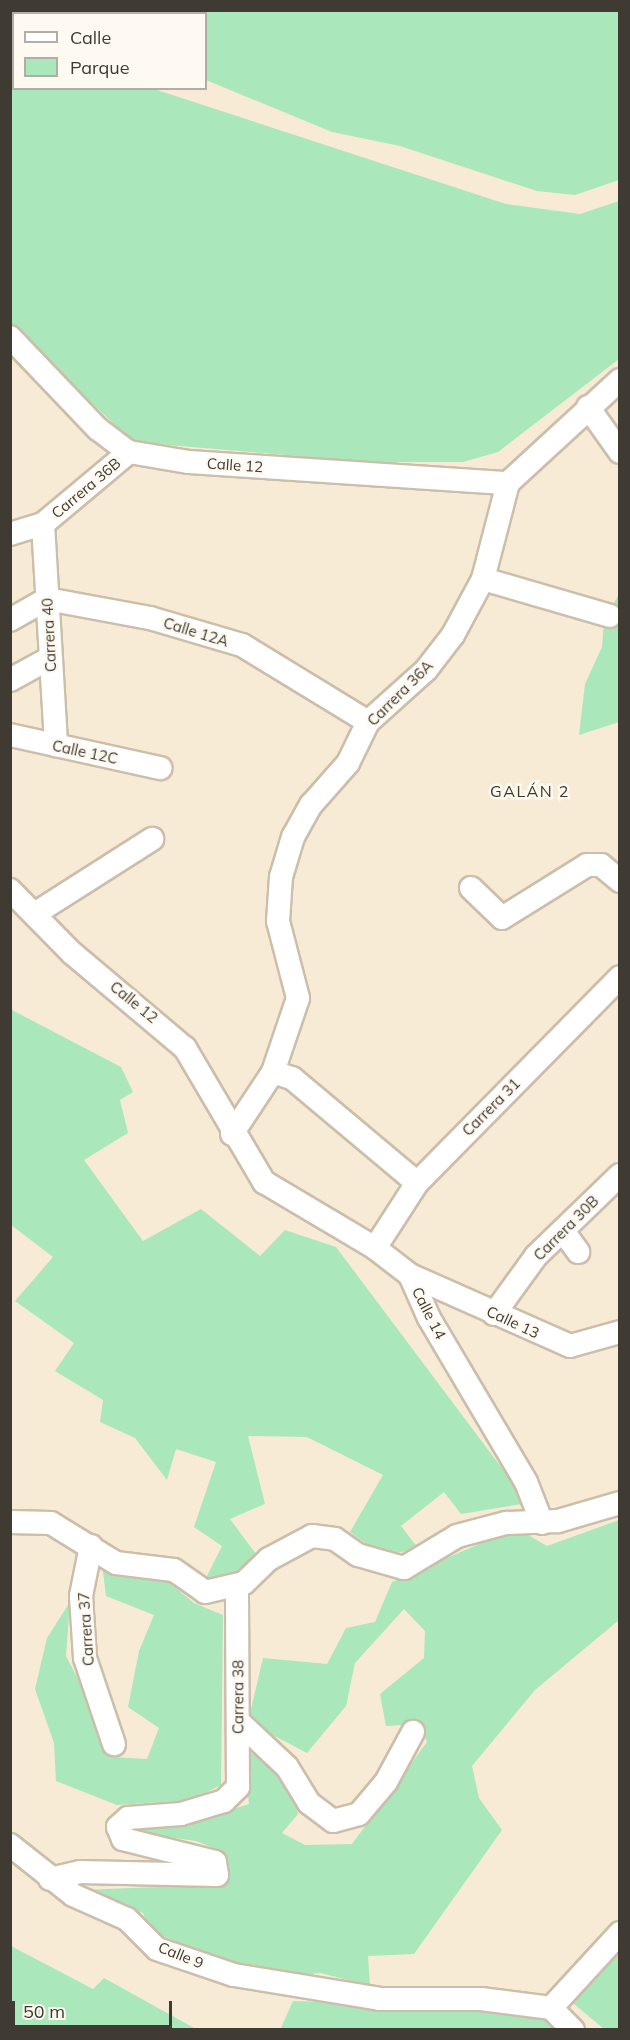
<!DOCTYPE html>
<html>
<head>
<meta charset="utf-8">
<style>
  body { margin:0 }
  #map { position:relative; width:630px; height:2040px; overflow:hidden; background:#f7ebd6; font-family:Mulish,sans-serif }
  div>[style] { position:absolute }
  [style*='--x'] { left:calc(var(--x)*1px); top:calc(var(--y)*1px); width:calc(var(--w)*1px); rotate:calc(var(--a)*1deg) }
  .green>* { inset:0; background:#aae7bb }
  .roads { filter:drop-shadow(2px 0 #cbbeab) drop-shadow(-2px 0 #cbbeab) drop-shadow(0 2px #cbbeab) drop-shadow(0 -2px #cbbeab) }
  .street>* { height:22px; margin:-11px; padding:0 11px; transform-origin:11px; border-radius:11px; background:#fff }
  span { translate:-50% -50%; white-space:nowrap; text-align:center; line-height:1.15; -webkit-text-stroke:5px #fef9f1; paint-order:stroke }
  .street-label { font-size:15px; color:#3f3a32 }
  .neighbourhood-label { font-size:16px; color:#423828; letter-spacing:1.5px }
  .frame { position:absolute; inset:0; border:12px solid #3f3a32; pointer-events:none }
  .legend { position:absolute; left:12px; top:12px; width:195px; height:78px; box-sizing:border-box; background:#fef9f1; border:2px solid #b2ada5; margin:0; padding:8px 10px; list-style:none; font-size:18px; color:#3f3a32 }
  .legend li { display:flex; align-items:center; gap:12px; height:30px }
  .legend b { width:30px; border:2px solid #b2ada5 }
  .scale { position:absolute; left:12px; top:2001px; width:160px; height:27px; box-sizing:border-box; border:3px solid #3f3a32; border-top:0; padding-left:8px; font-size:18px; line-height:21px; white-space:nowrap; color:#3f3a32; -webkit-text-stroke:4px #fef9f1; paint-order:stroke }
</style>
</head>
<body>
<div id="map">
  <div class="green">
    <i style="clip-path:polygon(10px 11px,54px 13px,14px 14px,14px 88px,154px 89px,506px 204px,580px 214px,619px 201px,619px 359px,498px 452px,463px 462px,368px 462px,133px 442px,11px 326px)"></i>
    <i style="clip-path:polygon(116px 11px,619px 11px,619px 180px,575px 195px,537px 191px,400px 146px,332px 132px,206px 80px,206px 14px)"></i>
    <i style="clip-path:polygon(619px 594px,619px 722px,579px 735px,585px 684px,602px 647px,604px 620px)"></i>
    <i style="clip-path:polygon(10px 1009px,121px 1067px,133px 1092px,120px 1100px,128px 1133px,84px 1160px,143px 1241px,201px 1209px,260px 1256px,285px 1230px,336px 1247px,528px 1503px,461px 1514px,444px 1492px,401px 1526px,418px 1548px,384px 1556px,350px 1532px,383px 1475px,307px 1437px,248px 1436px,265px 1504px,230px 1519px,256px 1554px,230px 1579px,204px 1582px,222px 1546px,194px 1527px,216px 1462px,176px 1449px,167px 1480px,135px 1438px,100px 1422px,103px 1400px,55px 1371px,74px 1343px,15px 1301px,53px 1257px,11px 1225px)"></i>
    <i style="clip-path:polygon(619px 1520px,619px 1620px,535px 1690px,472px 1766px,479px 1798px,502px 1830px,414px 1954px,368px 1956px,370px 1986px,321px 1973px,281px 1977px,229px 1964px,149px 1930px,143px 1913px,80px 1890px,212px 1885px,230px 1878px,223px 1852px,196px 1841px,141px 1833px,133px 1823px,181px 1826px,249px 1804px,246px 1777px,253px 1747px,291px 1789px,298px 1814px,282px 1833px,305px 1845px,352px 1844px,427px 1742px,419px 1724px,386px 1726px,380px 1694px,424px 1658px,425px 1631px,404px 1609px,355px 1663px,346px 1706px,307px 1753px,248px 1722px,263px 1658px,327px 1664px,346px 1628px,375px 1622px,392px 1582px,516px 1528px,547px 1546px)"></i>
    <i style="clip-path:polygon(102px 1564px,166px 1580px,194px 1603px,223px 1615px,221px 1785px,192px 1800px,117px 1805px,56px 1781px,54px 1743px,35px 1689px,47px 1638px,70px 1602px,66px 1656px,103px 1727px,112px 1757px,147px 1759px,159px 1728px,128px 1707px,139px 1651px,154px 1615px,106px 1596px)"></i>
    <i style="clip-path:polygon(11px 1946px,93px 1989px,104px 1978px,196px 2029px,11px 2029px)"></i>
    <i style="clip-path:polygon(619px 1947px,619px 2028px,604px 2029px,568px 1999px)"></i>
    <i style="clip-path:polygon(293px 2001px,483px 2006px,544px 2017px,558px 2030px,280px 2030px)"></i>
  </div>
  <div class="roads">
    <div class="street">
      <i style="--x:10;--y:337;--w:127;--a:46.3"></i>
      <i style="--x:98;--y:429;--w:39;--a:37"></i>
      <i style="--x:129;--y:452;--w:61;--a:9.5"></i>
      <i style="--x:189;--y:462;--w:320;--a:3.8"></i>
      <i style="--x:588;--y:407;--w:55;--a:54.6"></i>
      <i style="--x:43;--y:524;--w:222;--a:86.6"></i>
      <i style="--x:10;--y:534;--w:34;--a:-17"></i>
      <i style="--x:43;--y:524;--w:112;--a:-39.9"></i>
      <i style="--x:483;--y:579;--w:132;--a:16.2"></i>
      <i style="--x:10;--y:620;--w:43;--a:-29.6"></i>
      <i style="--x:47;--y:599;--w:105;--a:10.5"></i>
      <i style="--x:150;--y:618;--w:96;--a:16.4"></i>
      <i style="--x:242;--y:645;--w:148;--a:31.4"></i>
      <i style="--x:10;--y:680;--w:46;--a:-28.8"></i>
      <i style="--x:10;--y:735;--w:154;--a:12.4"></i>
      <i style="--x:471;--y:888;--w:43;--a:44.1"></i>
      <i style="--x:502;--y:918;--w:100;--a:-31.9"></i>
      <i style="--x:587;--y:865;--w:14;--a:0"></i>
      <i style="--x:601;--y:865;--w:25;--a:40"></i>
      <i style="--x:10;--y:890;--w:88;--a:45.5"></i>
      <i style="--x:72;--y:953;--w:148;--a:40.1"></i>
      <i style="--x:185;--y:1048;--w:156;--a:59.5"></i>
      <i style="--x:264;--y:1182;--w:129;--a:30.7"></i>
      <i style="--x:375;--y:1248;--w:44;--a:37.6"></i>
      <i style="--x:410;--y:1275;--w:47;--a:66.2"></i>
      <i style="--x:429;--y:1318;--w:191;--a:59.4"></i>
      <i style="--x:526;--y:1482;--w:44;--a:68.7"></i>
      <i style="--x:36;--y:913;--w:138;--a:-32.5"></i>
      <i style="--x:273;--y:1072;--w:20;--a:18"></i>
      <i style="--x:292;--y:1078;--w:163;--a:40"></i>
      <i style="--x:232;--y:1134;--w:74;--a:-56.5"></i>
      <i style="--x:273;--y:1072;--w:78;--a:-71.3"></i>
      <i style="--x:298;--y:998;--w:80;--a:-104.6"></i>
      <i style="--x:278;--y:921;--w:44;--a:-86.1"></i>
      <i style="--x:281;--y:877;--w:42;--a:-73.3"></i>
      <i style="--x:293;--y:837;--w:37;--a:-61"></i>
      <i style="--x:311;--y:805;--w:56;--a:-48.6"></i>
      <i style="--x:348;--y:763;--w:46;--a:-64"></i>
      <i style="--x:368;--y:722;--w:78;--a:-41.9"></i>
      <i style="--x:426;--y:670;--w:44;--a:-52.4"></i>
      <i style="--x:453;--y:635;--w:64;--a:-61.8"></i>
      <i style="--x:483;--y:579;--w:99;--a:-75.4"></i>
      <i style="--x:508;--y:483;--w:152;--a:-42.6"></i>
      <i style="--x:563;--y:1231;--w:26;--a:54"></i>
      <i style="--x:375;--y:1248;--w:77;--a:-57.1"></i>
      <i style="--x:417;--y:1183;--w:289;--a:-45.4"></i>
      <i style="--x:410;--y:1275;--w:175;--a:23.9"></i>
      <i style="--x:570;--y:1346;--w:52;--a:-15.6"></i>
      <i style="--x:494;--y:1314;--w:72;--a:-54.1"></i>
      <i style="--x:536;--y:1256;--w:117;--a:-44"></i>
      <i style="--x:10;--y:1522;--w:41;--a:1.4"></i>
      <i style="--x:51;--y:1523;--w:76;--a:31.6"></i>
      <i style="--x:116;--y:1563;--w:58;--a:6.9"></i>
      <i style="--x:174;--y:1570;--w:38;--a:35"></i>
      <i style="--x:205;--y:1592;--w:40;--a:-13"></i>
      <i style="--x:244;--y:1583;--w:35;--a:-44"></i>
      <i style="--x:269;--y:1559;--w:49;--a:-28.1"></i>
      <i style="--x:312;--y:1536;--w:23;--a:7"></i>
      <i style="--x:335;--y:1539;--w:28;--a:35"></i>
      <i style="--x:358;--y:1555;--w:48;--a:15.8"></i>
      <i style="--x:404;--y:1568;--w:62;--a:-31.1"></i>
      <i style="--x:457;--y:1536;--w:51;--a:-14.9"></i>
      <i style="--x:506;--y:1523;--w:52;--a:-2.2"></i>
      <i style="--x:558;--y:1521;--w:65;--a:-16.2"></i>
      <i style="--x:91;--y:1546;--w:51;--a:101.3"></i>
      <i style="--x:81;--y:1596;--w:62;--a:86.3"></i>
      <i style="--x:85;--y:1658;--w:91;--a:71.4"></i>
      <i style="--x:238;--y:1721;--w:67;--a:43.2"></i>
      <i style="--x:287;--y:1767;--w:42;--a:58.6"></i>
      <i style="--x:309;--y:1803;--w:30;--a:37"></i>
      <i style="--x:333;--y:1821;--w:27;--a:-15"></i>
      <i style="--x:359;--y:1814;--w:42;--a:-49.8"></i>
      <i style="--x:386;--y:1782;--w:57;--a:-61.6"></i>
      <i style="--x:10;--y:1845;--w:80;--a:38.4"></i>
      <i style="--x:73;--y:1895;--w:59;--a:24"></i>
      <i style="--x:127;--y:1919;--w:42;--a:45"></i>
      <i style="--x:157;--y:1949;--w:81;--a:18.7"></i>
      <i style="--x:234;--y:1975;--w:148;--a:9.3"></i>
      <i style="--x:380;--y:1999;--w:101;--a:0"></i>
      <i style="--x:481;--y:1999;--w:71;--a:7.3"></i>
      <i style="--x:551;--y:2008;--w:31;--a:45"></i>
      <i style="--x:50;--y:1879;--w:31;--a:-13"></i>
      <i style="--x:80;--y:1872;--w:137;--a:1.3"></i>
      <i style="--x:217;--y:1875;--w:13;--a:-99"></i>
      <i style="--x:215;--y:1862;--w:95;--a:-166"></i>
      <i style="--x:123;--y:1839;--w:13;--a:-113"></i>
      <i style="--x:118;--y:1827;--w:13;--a:-42"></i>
      <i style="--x:128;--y:1818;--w:53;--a:-4.3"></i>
      <i style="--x:181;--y:1814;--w:45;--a:-16.8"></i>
      <i style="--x:224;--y:1801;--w:20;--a:-45"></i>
      <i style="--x:238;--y:1787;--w:201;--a:-90.3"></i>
      <i style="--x:551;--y:2008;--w:102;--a:-47.4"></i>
    </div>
  </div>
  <div class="street-label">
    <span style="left:235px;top:465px;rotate:4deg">Calle 12</span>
    <span style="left:86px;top:488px;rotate:-40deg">Carrera 36B</span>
    <span style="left:196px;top:632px;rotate:17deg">Calle 12A</span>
    <span style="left:49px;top:635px;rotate:-93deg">Carrera 40</span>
    <span style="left:400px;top:693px;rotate:-45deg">Carrera 36A</span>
    <span style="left:85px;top:752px;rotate:12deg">Calle 12C</span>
    <span style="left:134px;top:1002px;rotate:39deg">Calle 12</span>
    <span style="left:491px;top:1107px;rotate:-45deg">Carrera 31</span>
    <span style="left:566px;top:1228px;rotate:-45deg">Carrera 30B</span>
    <span style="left:429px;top:1313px;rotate:63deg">Calle 14</span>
    <span style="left:513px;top:1322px;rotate:25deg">Calle 13</span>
    <span style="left:86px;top:1629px;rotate:-94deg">Carrera 37</span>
    <span style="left:238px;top:1697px;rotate:-90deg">Carrera 38</span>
    <span style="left:181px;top:1955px;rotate:22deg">Calle 9</span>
  </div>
  <div class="neighbourhood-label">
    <span style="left:530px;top:791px">GALÁN 2</span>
  </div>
  <div class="frame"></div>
  <ul class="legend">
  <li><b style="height:8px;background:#fff"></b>Calle</li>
  <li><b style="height:16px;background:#aae7bb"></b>Parque</li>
  </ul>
  <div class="scale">50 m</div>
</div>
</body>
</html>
